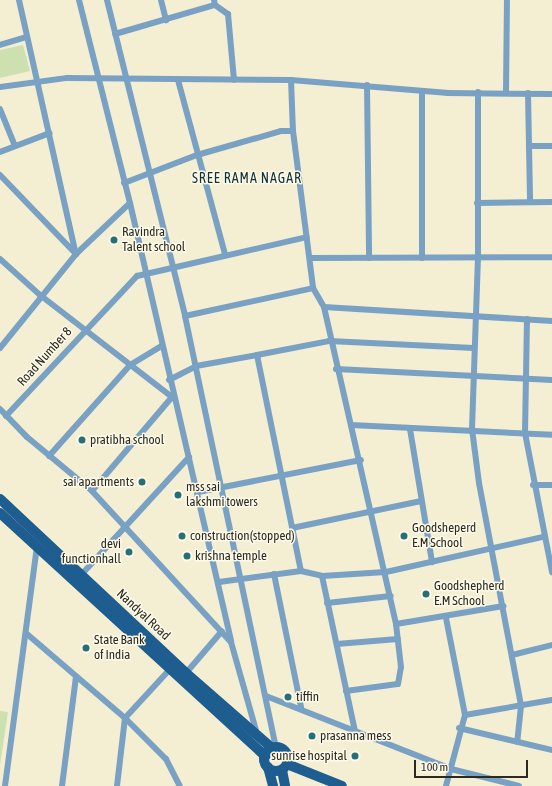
<!DOCTYPE html>
<html>
<head>
<meta charset="utf-8">
<style>
  body { margin:0 }
  #map { position:relative; width:552px; height:786px; overflow:hidden; background:#f4eed3; font-family:"Asap Condensed",sans-serif }
  div>[style] { position:absolute }
  [style*='--x'] { left:calc(var(--x)*1px); top:calc(var(--y)*1px); width:calc(var(--w)*1px); rotate:calc(var(--a)*1deg) }
  .green>* { inset:0; background:#cce1af }
  .street>* { height:6px; margin:-3px; padding:0 3px; transform-origin:3px; border-radius:3px; background:#79a1c4 }
  .primary>* { height:10px; margin:-5px; padding:0 5px; transform-origin:5px; border-radius:5px; background:#1d5d90 }
  .primary>.ring { margin:-5px; padding:0; box-sizing:content-box; background:none; border:10px solid #1d5d90; border-radius:50% }
  .dots>* { width:11px; height:11px; translate:-50% -50%; box-sizing:border-box; border:2px solid #fefbeb; border-radius:50% }
  span { translate:-50% -50%; white-space:nowrap; text-align:center; line-height:1.15; -webkit-text-stroke:3px #fefbeb; paint-order:stroke }
  .poi-label { font-size:13px; color:#2c2a1f }
  .left { translate:0 -50%; text-align:left }
  .right { translate:-100% -50%; text-align:right }
  .street-label { font-size:13px; color:#2c2a1f }
  .neighbourhood-label { font-size:14px; color:#0f3235; letter-spacing:1px }
  .scale { position:absolute; left:414px; top:760px; width:114px; height:18px; box-sizing:border-box; border:2px solid #2c2a1f; border-top:0; padding-left:5px; font-size:12px; line-height:14px; white-space:nowrap; color:#2c2a1f; -webkit-text-stroke:3px #fefbeb; paint-order:stroke }
</style>
</head>
<body>
<div id="map">
  <div class="green">
    <i style="clip-path:polygon(23px 45px,30px 71px,0 78px,0 50px)"></i>
    <i style="clip-path:polygon(0 711px,8px 712px,0 765px)"></i>
  </div>
  <div class="street">
    <i style="--x:19;--y:0;--w:260;--a:77.4"></i>
    <i style="--x:79;--y:0;--w:209;--a:75.9"></i>
    <i style="--x:130;--y:203;--w:450;--a:77"></i>
    <i style="--x:231;--y:642;--w:96;--a:74.2"></i>
    <i style="--x:107;--y:0;--w:325;--a:76.1"></i>
    <i style="--x:185;--y:316;--w:441;--a:78.1"></i>
    <i style="--x:161;--y:0;--w:21;--a:76"></i>
    <i style="--x:215;--y:5;--w:16;--a:35"></i>
    <i style="--x:228;--y:14;--w:66;--a:84.8"></i>
    <i style="--x:115;--y:34;--w:104;--a:-16.2"></i>
    <i style="--x:215;--y:5;--w:5;--a:-101"></i>
    <i style="--x:0;--y:45;--w:28;--a:-17"></i>
    <i style="--x:178;--y:80;--w:180;--a:74.9"></i>
    <i style="--x:291;--y:80;--w:51;--a:87.8"></i>
    <i style="--x:293;--y:131;--w:158;--a:82.7"></i>
    <i style="--x:313;--y:288;--w:22;--a:60"></i>
    <i style="--x:324;--y:307;--w:325;--a:77.2"></i>
    <i style="--x:396;--y:624;--w:109;--a:-9.5"></i>
    <i style="--x:367;--y:85;--w:173;--a:89.3"></i>
    <i style="--x:0;--y:87;--w:68;--a:-7.7"></i>
    <i style="--x:67;--y:78;--w:224;--a:0.5"></i>
    <i style="--x:291;--y:80;--w:158;--a:4.7"></i>
    <i style="--x:448;--y:93;--w:104;--a:0.6"></i>
    <i style="--x:422;--y:91;--w:167;--a:90"></i>
    <i style="--x:478;--y:92;--w:165;--a:90"></i>
    <i style="--x:478;--y:257;--w:172;--a:92"></i>
    <i style="--x:472;--y:429;--w:54;--a:82.6"></i>
    <i style="--x:479;--y:483;--w:227;--a:79.3"></i>
    <i style="--x:521;--y:706;--w:36;--a:96"></i>
    <i style="--x:506;--y:92;--w:92;--a:-89.4"></i>
    <i style="--x:528;--y:93;--w:109;--a:88.9"></i>
    <i style="--x:0;--y:109;--w:38;--a:68"></i>
    <i style="--x:529;--y:146;--w:23;--a:0"></i>
    <i style="--x:0;--y:152;--w:53;--a:-20.8"></i>
    <i style="--x:0;--y:175;--w:110;--a:46.1"></i>
    <i style="--x:124;--y:183;--w:78;--a:-21"></i>
    <i style="--x:197;--y:155;--w:87;--a:-15.9"></i>
    <i style="--x:281;--y:131;--w:12;--a:0"></i>
    <i style="--x:477;--y:203;--w:75;--a:-0.8"></i>
    <i style="--x:311;--y:258;--w:241;--a:-0.2"></i>
    <i style="--x:0;--y:259;--w:54;--a:42"></i>
    <i style="--x:40;--y:295;--w:167;--a:37.7"></i>
    <i style="--x:172;--y:397;--w:123;--a:130.4"></i>
    <i style="--x:324;--y:307;--w:228;--a:3.5"></i>
    <i style="--x:185;--y:316;--w:131;--a:-12.3"></i>
    <i style="--x:527;--y:319;--w:114;--a:91"></i>
    <i style="--x:525;--y:433;--w:142;--a:79"></i>
    <i style="--x:0;--y:348;--w:121;--a:-51"></i>
    <i style="--x:76;--y:254;--w:74;--a:-43.4"></i>
    <i style="--x:257;--y:355;--w:73;--a:-11"></i>
    <i style="--x:329;--y:341;--w:145;--a:2.8"></i>
    <i style="--x:336;--y:369;--w:216;--a:2.9"></i>
    <i style="--x:169;--y:380;--w:30;--a:-27"></i>
    <i style="--x:196;--y:366;--w:62;--a:-10.2"></i>
    <i style="--x:257;--y:355;--w:220;--a:78.5"></i>
    <i style="--x:0;--y:409;--w:39;--a:46"></i>
    <i style="--x:27;--y:437;--w:85;--a:39.7"></i>
    <i style="--x:92;--y:491;--w:204;--a:47.4"></i>
    <i style="--x:6;--y:416;--w:192;--a:-46.9"></i>
    <i style="--x:137;--y:276;--w:174;--a:-12.9"></i>
    <i style="--x:351;--y:425;--w:201;--a:2.8"></i>
    <i style="--x:410;--y:429;--w:135;--a:80.6"></i>
    <i style="--x:49;--y:456;--w:122;--a:-48.3"></i>
    <i style="--x:130;--y:365;--w:37;--a:-31"></i>
    <i style="--x:533;--y:485;--w:19;--a:0"></i>
    <i style="--x:198;--y:492;--w:166;--a:-11.1"></i>
    <i style="--x:292;--y:528;--w:132;--a:-11.8"></i>
    <i style="--x:274;--y:574;--w:136;--a:78.5"></i>
    <i style="--x:81;--y:575;--w:160;--a:-47.5"></i>
    <i style="--x:322;--y:576;--w:158;--a:78"></i>
    <i style="--x:219;--y:582;--w:83;--a:-7.6"></i>
    <i style="--x:301;--y:571;--w:22;--a:13"></i>
    <i style="--x:322;--y:576;--w:64;--a:-3.6"></i>
    <i style="--x:386;--y:572;--w:161;--a:-12.6"></i>
    <i style="--x:327;--y:603;--w:64;--a:-6.2"></i>
    <i style="--x:446;--y:618;--w:99;--a:78.9"></i>
    <i style="--x:465;--y:715;--w:73;--a:105"></i>
    <i style="--x:27;--y:634;--w:129;--a:40.6"></i>
    <i style="--x:125;--y:718;--w:58;--a:45"></i>
    <i style="--x:166;--y:759;--w:30;--a:63"></i>
    <i style="--x:337;--y:644;--w:61;--a:-4.7"></i>
    <i style="--x:512;--y:655;--w:41;--a:-14"></i>
    <i style="--x:186;--y:673;--w:55;--a:-49.4"></i>
    <i style="--x:346;--y:691;--w:52;--a:-7.7"></i>
    <i style="--x:398;--y:684;--w:17;--a:-80"></i>
    <i style="--x:401;--y:667;--w:43;--a:-96.6"></i>
    <i style="--x:266;--y:696;--w:199;--a:21.5"></i>
    <i style="--x:451;--y:769;--w:70;--a:14"></i>
    <i style="--x:465;--y:715;--w:88;--a:-9.8"></i>
    <i style="--x:459;--y:728;--w:96;--a:13.3"></i>
    <i style="--x:5;--y:786;--w:241;--a:-82.4"></i>
    <i style="--x:62;--y:786;--w:110;--a:-82.7"></i>
    <i style="--x:117;--y:786;--w:68;--a:-83.3"></i>
    <i style="--x:125;--y:718;--w:67;--a:-47.4"></i>
  </div>
  <div class="primary">
    <i style="--x:0;--y:499;--w:255;--a:43.1"></i>
    <i style="--x:186;--y:673;--w:114;--a:41.1"></i>
    <i style="--x:0;--y:513;--w:360;--a:42.5"></i>
    <i class="ring" style="left:264px;top:747px;width:14px;height:14px"></i>
    <i style="--x:287;--y:764;--w:59;--a:21.8"></i>
    <i style="--x:268;--y:767;--w:20;--a:75"></i>
    <i style="--x:282;--y:770;--w:16;--a:79"></i>
  </div>
  <div class="dots">
    <i style="left:114px;top:240px;background:#256f76"></i>
    <i style="left:82px;top:440px;background:#256f76"></i>
    <i style="left:142px;top:482px;background:#256f76"></i>
    <i style="left:178px;top:495px;background:#256f76"></i>
    <i style="left:182px;top:536px;background:#256f76"></i>
    <i style="left:404px;top:536px;background:#256f76"></i>
    <i style="left:129px;top:552px;background:#256f76"></i>
    <i style="left:187px;top:556px;background:#256f76"></i>
    <i style="left:426px;top:594px;background:#256f76"></i>
    <i style="left:86px;top:648px;background:#256f76"></i>
    <i style="left:288px;top:697px;background:#256f76"></i>
    <i style="left:312px;top:736px;background:#256f76"></i>
    <i style="left:355px;top:756px;background:#256f76"></i>
  </div>
  <div class="poi-label">
    <span class="left" style="left:122px;top:240px">Ravindra<br>Talent school</span>
    <span class="left" style="left:90px;top:440px">pratibha school</span>
    <span class="right" style="left:134px;top:482px">sai apartments</span>
    <span class="left" style="left:186px;top:495px">mss sai<br>lakshmi towers</span>
    <span class="left" style="left:412px;top:536px">Goodsheperd<br>E.M School</span>
    <span class="left" style="left:190px;top:536px">construction(stopped)</span>
    <span class="right" style="left:121px;top:552px">devi<br>functionhall</span>
    <span class="left" style="left:195px;top:556px">krishna temple</span>
    <span class="left" style="left:434px;top:594px">Goodshepherd<br>E.M School</span>
    <span class="left" style="left:94px;top:648px">State Bank<br>of India</span>
    <span class="left" style="left:296px;top:697px">tiffin</span>
    <span class="left" style="left:320px;top:736px">prasanna mess</span>
    <span class="right" style="left:347px;top:756px">sunrise hospital</span>
  </div>
  <div class="street-label">
    <span style="left:45px;top:357px;rotate:-48deg">Road Number 8</span>
    <span style="left:143px;top:615px;rotate:43deg">Nandyal Road</span>
  </div>
  <div class="neighbourhood-label">
    <span style="left:247px;top:178px">SREE RAMA NAGAR</span>
  </div>
  <div class="scale">100 m</div>
</div>
</body>
</html>
